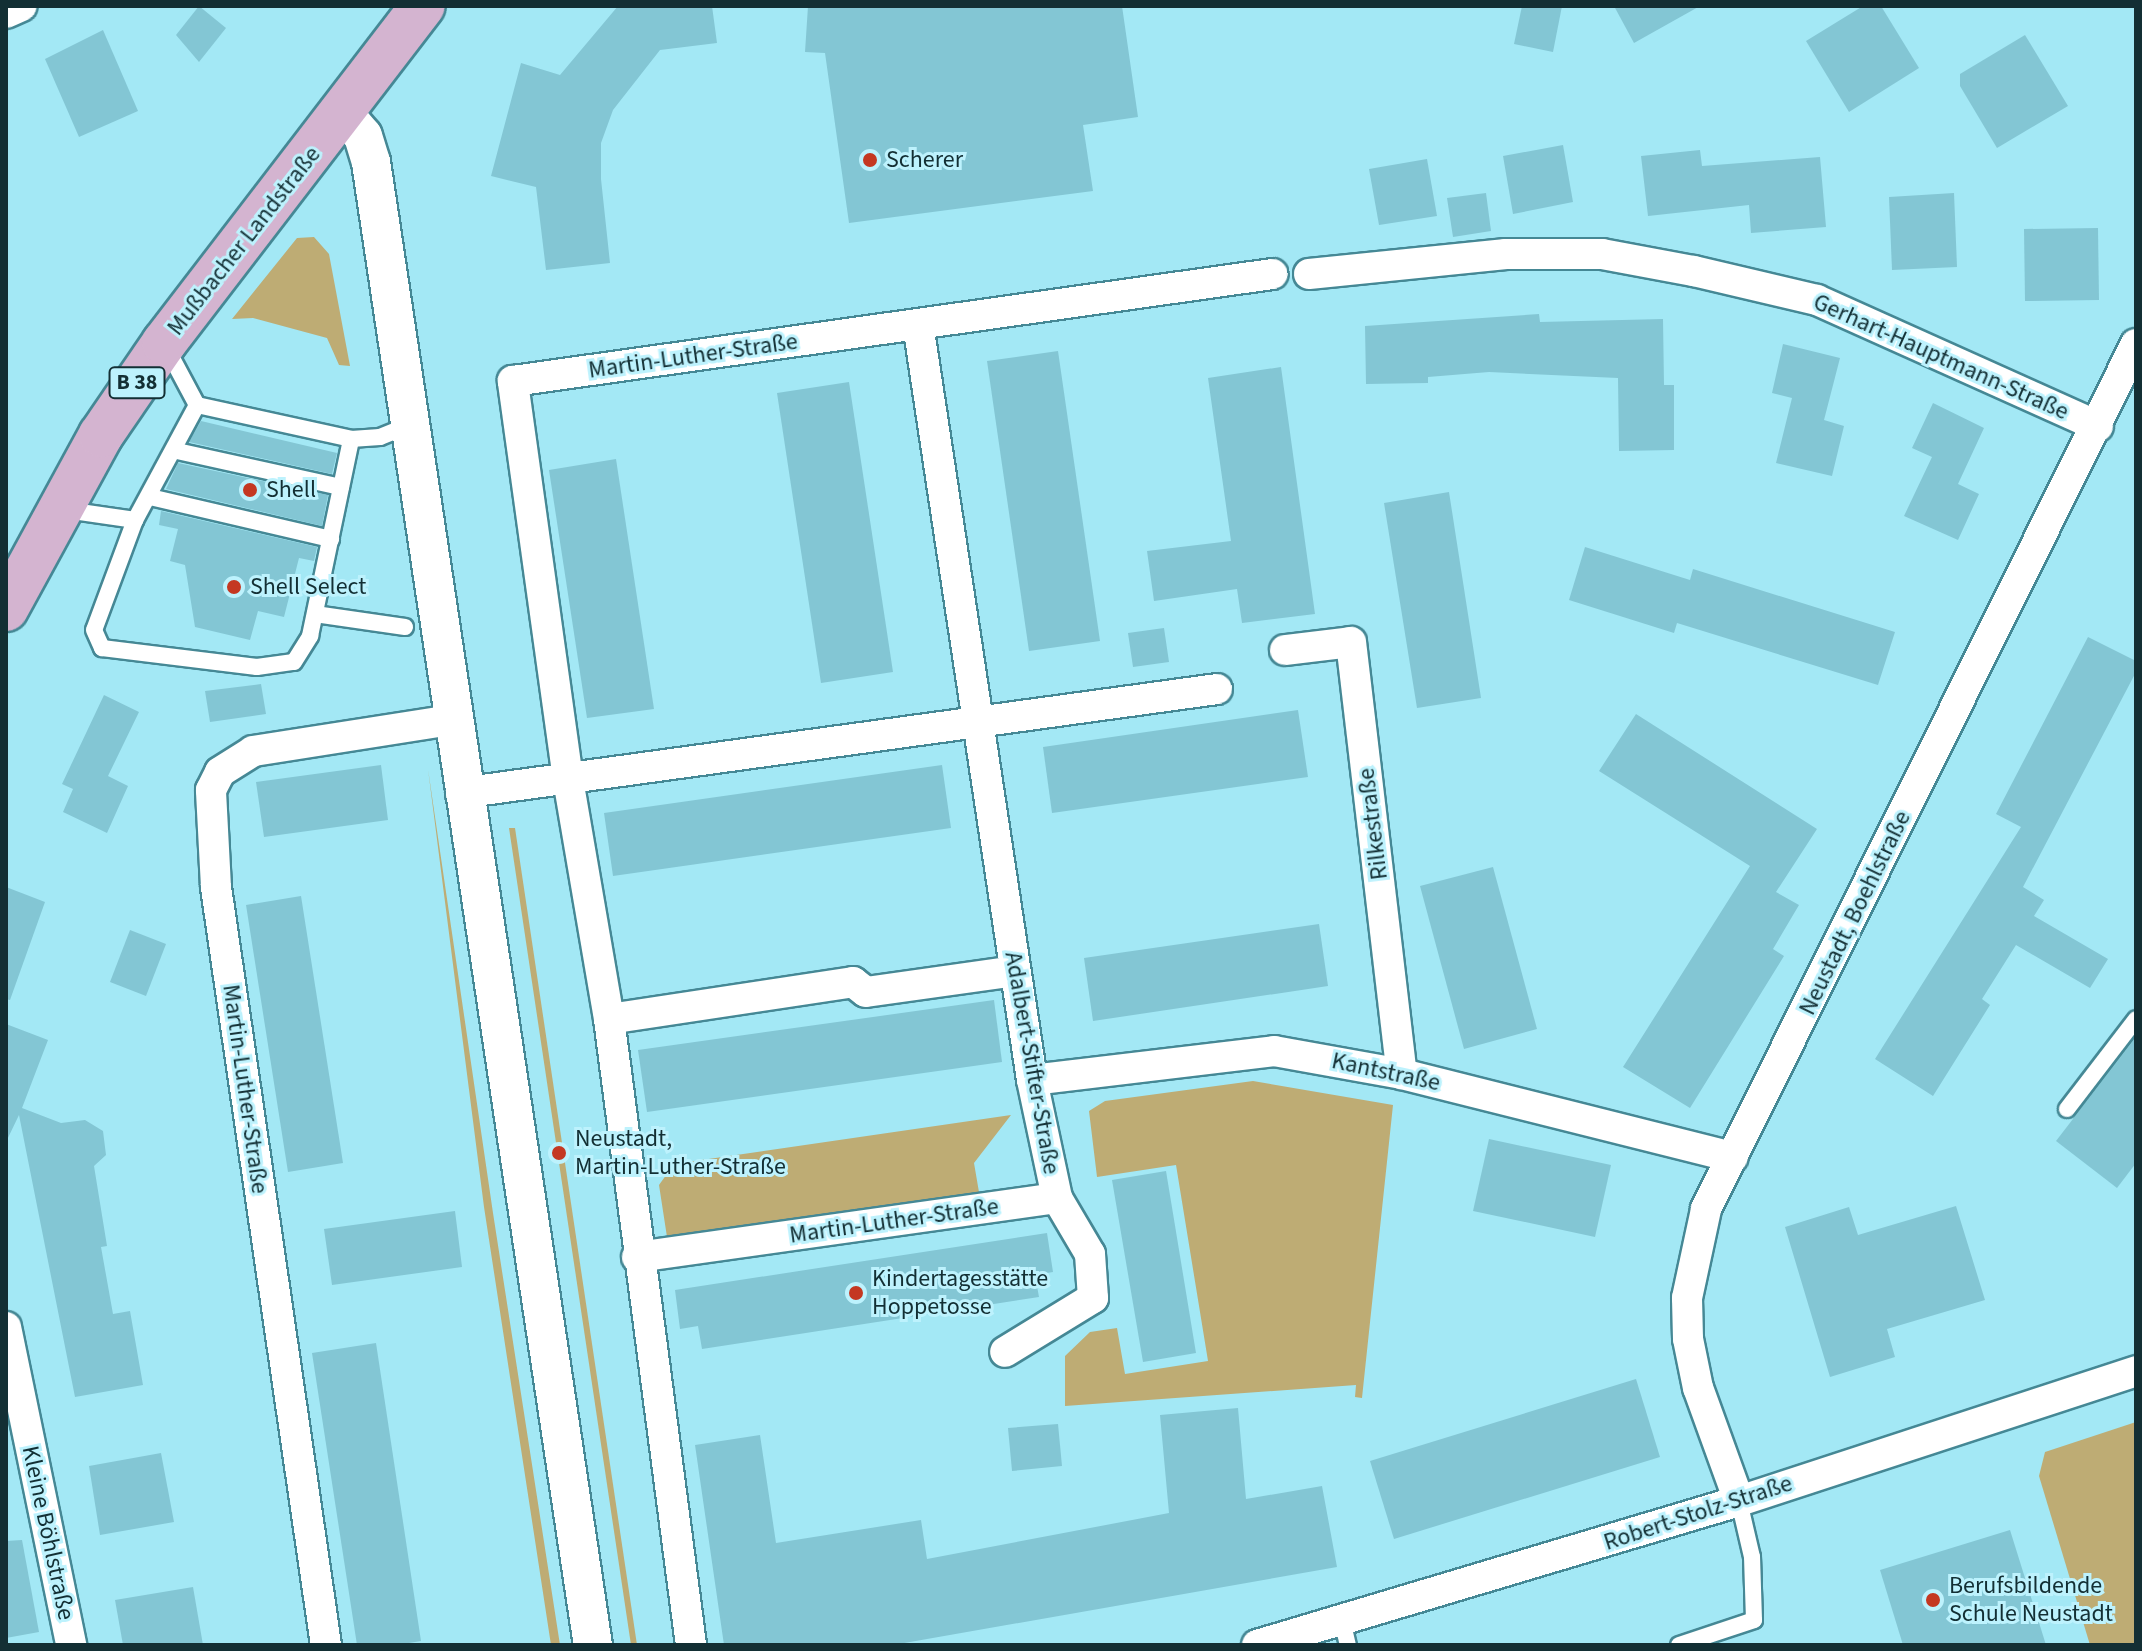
<!DOCTYPE html>
<html>
<head>
<meta charset="utf-8">
<style>
  body { margin:0 }
  #map { position:relative; width:2142px; height:1651px; overflow:hidden; background:#a3e8f5; font-family:"Source Sans 3",sans-serif }
  div>[style] { position:absolute }
  [style*='--x'] { left:calc(var(--x)*1px); top:calc(var(--y)*1px); width:calc(var(--w)*1px); rotate:calc(var(--a)*1deg) }
  .green>* { inset:0; background:#beac74 }
  .building>* { inset:0; background:#83c6d4 }
  .roads { filter:drop-shadow(2px 0 #458895) drop-shadow(-2px 0 #458895) drop-shadow(0 2px #458895) drop-shadow(0 -2px #458895) }
  .service>* { height:16px; margin:-8px; padding:0 8px; transform-origin:8px; border-radius:8px; background:#fff }
  .minor>* { height:30px; margin:-15px; padding:0 15px; transform-origin:15px; border-radius:15px; background:#fff }
  .tertiary>* { height:38px; margin:-19px; padding:0 19px; transform-origin:19px; border-radius:19px; background:#fff }
  .primary>* { height:44px; margin:-22px; padding:0 22px; transform-origin:22px; border-radius:22px; background:#d4b4d0 }
  .dots>* { width:22px; height:22px; translate:-50% -50%; box-sizing:border-box; border:4px solid #bdf2fd; border-radius:50% }
  span { translate:-50% -50%; white-space:nowrap; text-align:center; line-height:1.15; -webkit-text-stroke:6px #bdf2fd; paint-order:stroke }
  .shield-label span { padding:2px 6px; background:#bdf2fd; border:2px solid; border-radius:6px; -webkit-text-stroke-width:0 }
  .shield-label { font-size:22px; color:#132f34; font-weight:700 }
  .poi-label { font-size:24px; color:#132f34 }
  .left { translate:0 -50%; text-align:left }
  .street-label { font-size:24px; color:#132f34 }
  .frame { position:absolute; inset:0; border:8px solid #132f34; pointer-events:none }
</style>
</head>
<body>
<div id="map">
  <div class="green">
    <i style="clip-path:polygon(314px 237px,329px 254px,350px 366px,339px 365px,327px 338px,253px 318px,232px 319px,297px 238px)"></i>
    <i style="clip-path:polygon(428px 769px,493px 1213px,560px 1645px,551px 1645px,484px 1207px)"></i>
    <i style="clip-path:polygon(509px 828px,515px 828px,637px 1645px,631px 1645px)"></i>
    <i style="clip-path:polygon(1253px 1081px,1393px 1105px,1362px 1398px,1355px 1397px,1356px 1385px,1065px 1406px,1065px 1356px,1090px 1332px,1117px 1328px,1125px 1374px,1208px 1361px,1176px 1165px,1097px 1177px,1089px 1111px,1105px 1101px)"></i>
    <i style="clip-path:polygon(1011px 1115px,974px 1163px,980px 1198px,675px 1241px,667px 1237px,659px 1185px,674px 1164px)"></i>
    <i style="clip-path:polygon(2136px 1422px,2136px 1645px,2090px 1645px,2039px 1476px,2045px 1452px)"></i>
  </div>
  <div class="building">
    <i style="clip-path:polygon(199px 6px,226px 28px,199px 62px,176px 35px)"></i>
    <i style="clip-path:polygon(618px 6px,712px 6px,717px 43px,660px 50px,613px 110px,601px 143px,601px 179px,610px 263px,546px 270px,536px 187px,491px 176px,521px 63px,560px 75px)"></i>
    <i style="clip-path:polygon(808px 6px,1122px 6px,1138px 117px,1083px 125px,1093px 191px,849px 223px,825px 53px,805px 52px)"></i>
    <i style="clip-path:polygon(1522px 6px,1562px 6px,1553px 52px,1514px 44px)"></i>
    <i style="clip-path:polygon(1614px 6px,1700px 6px,1634px 43px)"></i>
    <i style="clip-path:polygon(1863px 6px,1881px 6px,1919px 68px,1849px 112px,1806px 41px)"></i>
    <i style="clip-path:polygon(103px 30px,138px 111px,79px 137px,45px 59px)"></i>
    <i style="clip-path:polygon(2025px 35px,2068px 106px,1997px 148px,1960px 86px,1960px 74px)"></i>
    <i style="clip-path:polygon(1563px 145px,1573px 202px,1513px 214px,1503px 156px)"></i>
    <i style="clip-path:polygon(1700px 150px,1702px 166px,1820px 157px,1826px 227px,1751px 233px,1749px 205px,1648px 216px,1641px 156px)"></i>
    <i style="clip-path:polygon(1427px 159px,1437px 216px,1379px 225px,1369px 169px)"></i>
    <i style="clip-path:polygon(1486px 193px,1491px 231px,1453px 237px,1447px 198px)"></i>
    <i style="clip-path:polygon(1954px 193px,1957px 267px,1892px 270px,1889px 197px)"></i>
    <i style="clip-path:polygon(2098px 228px,2099px 300px,2025px 301px,2024px 229px)"></i>
    <i style="clip-path:polygon(1539px 314px,1540px 322px,1663px 319px,1664px 385px,1674px 385px,1674px 450px,1619px 451px,1618px 378px,1489px 372px,1428px 377px,1428px 383px,1366px 384px,1365px 326px)"></i>
    <i style="clip-path:polygon(1783px 344px,1840px 358px,1824px 420px,1844px 426px,1832px 476px,1776px 463px,1792px 398px,1772px 393px)"></i>
    <i style="clip-path:polygon(1058px 351px,1100px 641px,1029px 651px,987px 361px)"></i>
    <i style="clip-path:polygon(1281px 367px,1315px 614px,1242px 623px,1237px 589px,1154px 601px,1147px 551px,1231px 541px,1208px 378px)"></i>
    <i style="clip-path:polygon(849px 382px,893px 672px,821px 683px,777px 393px)"></i>
    <i style="clip-path:polygon(1933px 403px,1984px 428px,1958px 484px,1979px 494px,1958px 540px,1904px 516px,1932px 457px,1912px 448px)"></i>
    <i style="clip-path:polygon(201px 421px,337px 453px,332px 474px,189px 442px)"></i>
    <i style="clip-path:polygon(616px 459px,654px 709px,587px 718px,549px 470px)"></i>
    <i style="clip-path:polygon(178px 463px,328px 495px,322px 526px,166px 489px)"></i>
    <i style="clip-path:polygon(1449px 492px,1481px 698px,1417px 708px,1384px 503px)"></i>
    <i style="clip-path:polygon(161px 511px,317px 547px,314px 561px,299px 558px,284px 617px,258px 611px,250px 640px,195px 627px,185px 565px,170px 561px,178px 529px,159px 525px)"></i>
    <i style="clip-path:polygon(1585px 547px,1690px 580px,1693px 569px,1895px 632px,1878px 685px,1677px 623px,1674px 633px,1569px 600px)"></i>
    <i style="clip-path:polygon(1164px 628px,1169px 662px,1133px 667px,1128px 633px)"></i>
    <i style="clip-path:polygon(2088px 637px,2136px 661px,2136px 672px,2023px 887px,2044px 900px,2034px 916px,2108px 959px,2090px 988px,2016px 945px,1982px 999px,1990px 1005px,1933px 1096px,1875px 1059px,2021px 827px,1996px 814px)"></i>
    <i style="clip-path:polygon(261px 684px,266px 714px,210px 722px,205px 691px)"></i>
    <i style="clip-path:polygon(104px 695px,139px 712px,108px 776px,128px 786px,107px 833px,63px 812px,73px 789px,62px 784px)"></i>
    <i style="clip-path:polygon(1298px 710px,1308px 777px,1052px 813px,1043px 747px)"></i>
    <i style="clip-path:polygon(1636px 714px,1817px 829px,1776px 892px,1799px 905px,1773px 949px,1784px 956px,1690px 1108px,1623px 1067px,1750px 866px,1599px 771px)"></i>
    <i style="clip-path:polygon(381px 765px,388px 820px,264px 837px,256px 782px)"></i>
    <i style="clip-path:polygon(942px 765px,951px 828px,613px 876px,604px 813px)"></i>
    <i style="clip-path:polygon(1493px 867px,1537px 1029px,1464px 1049px,1420px 886px)"></i>
    <i style="clip-path:polygon(6px 887px,45px 902px,10px 1000px,6px 999px)"></i>
    <i style="clip-path:polygon(301px 896px,343px 1163px,288px 1172px,246px 905px)"></i>
    <i style="clip-path:polygon(1319px 924px,1328px 986px,1093px 1021px,1084px 958px)"></i>
    <i style="clip-path:polygon(130px 930px,166px 944px,146px 996px,110px 982px)"></i>
    <i style="clip-path:polygon(994px 1000px,1002px 1062px,647px 1112px,638px 1050px)"></i>
    <i style="clip-path:polygon(6px 1024px,48px 1040px,22px 1108px,61px 1123px,85px 1120px,103px 1131px,106px 1155px,94px 1166px,107px 1246px,101px 1247px,113px 1314px,130px 1311px,143px 1385px,75px 1397px,19px 1115px,6px 1142px)"></i>
    <i style="clip-path:polygon(2136px 1037px,2136px 1163px,2117px 1188px,2056px 1141px)"></i>
    <i style="clip-path:polygon(1489px 1139px,1611px 1165px,1595px 1237px,1473px 1211px)"></i>
    <i style="clip-path:polygon(1166px 1171px,1196px 1353px,1143px 1362px,1112px 1180px)"></i>
    <i style="clip-path:polygon(1956px 1206px,1985px 1300px,1887px 1329px,1895px 1357px,1830px 1377px,1785px 1227px,1849px 1207px,1858px 1235px)"></i>
    <i style="clip-path:polygon(455px 1211px,462px 1267px,332px 1285px,324px 1229px)"></i>
    <i style="clip-path:polygon(1047px 1233px,1053px 1272px,1035px 1275px,1039px 1297px,702px 1349px,698px 1326px,680px 1329px,675px 1290px)"></i>
    <i style="clip-path:polygon(376px 1343px,421px 1641px,397px 1645px,357px 1645px,312px 1353px)"></i>
    <i style="clip-path:polygon(1636px 1379px,1660px 1457px,1394px 1539px,1370px 1461px)"></i>
    <i style="clip-path:polygon(1238px 1408px,1246px 1499px,1322px 1486px,1337px 1567px,893px 1645px,724px 1645px,695px 1445px,760px 1435px,776px 1543px,921px 1520px,927px 1559px,1169px 1513px,1160px 1415px)"></i>
    <i style="clip-path:polygon(1058px 1424px,1062px 1466px,1012px 1471px,1008px 1428px)"></i>
    <i style="clip-path:polygon(161px 1453px,174px 1522px,100px 1535px,89px 1466px)"></i>
    <i style="clip-path:polygon(2010px 1530px,2046px 1645px,1903px 1645px,1880px 1570px)"></i>
    <i style="clip-path:polygon(22px 1540px,39px 1632px,6px 1638px,6px 1541px)"></i>
    <i style="clip-path:polygon(193px 1587px,203px 1645px,123px 1645px,115px 1600px)"></i>
  </div>
  <div class="roads">
    <div class="service">
      <i style="--x:166;--y:347;--w:66;--a:61.9"></i>
      <i style="--x:197;--y:405;--w:158;--a:12.4"></i>
      <i style="--x:351;--y:439;--w:29;--a:-4"></i>
      <i style="--x:380;--y:437;--w:32;--a:-22"></i>
      <i style="--x:197;--y:405;--w:131;--a:118.3"></i>
      <i style="--x:135;--y:520;--w:117;--a:110.4"></i>
      <i style="--x:94;--y:630;--w:20;--a:66"></i>
      <i style="--x:102;--y:648;--w:156;--a:7"></i>
      <i style="--x:257;--y:667;--w:37;--a:-8"></i>
      <i style="--x:294;--y:662;--w:31;--a:-58"></i>
      <i style="--x:310;--y:636;--w:201;--a:-78.2"></i>
      <i style="--x:177;--y:451;--w:168;--a:12.4"></i>
      <i style="--x:150;--y:497;--w:186;--a:13.1"></i>
      <i style="--x:66;--y:510;--w:70;--a:8.2"></i>
      <i style="--x:315;--y:614;--w:91;--a:8.2"></i>
      <i style="--x:2067;--y:1109;--w:113;--a:-52.5"></i>
      <i style="--x:1343;--y:1624;--w:22;--a:77"></i>
      <i style="--x:1679;--y:1645;--w:79;--a:-18.4"></i>
      <i style="--x:1754;--y:1620;--w:63;--a:-91.8"></i>
      <i style="--x:1752;--y:1557;--w:57;--a:-103.1"></i>
    </div>
    <div class="minor">
      <i style="--x:6;--y:13;--w:17;--a:-24"></i>
      <i style="--x:1309;--y:274;--w:198;--a:-5.8"></i>
      <i style="--x:1506;--y:254;--w:96;--a:0"></i>
      <i style="--x:1602;--y:254;--w:94;--a:10.5"></i>
      <i style="--x:1694;--y:271;--w:126;--a:13.3"></i>
      <i style="--x:1817;--y:300;--w:308;--a:24.2"></i>
      <i style="--x:918;--y:324;--w:765;--a:81.42"></i>
      <i style="--x:1032;--y:1080;--w:121;--a:78"></i>
      <i style="--x:1057;--y:1198;--w:65;--a:59.5"></i>
      <i style="--x:1090;--y:1254;--w:44;--a:86.1"></i>
      <i style="--x:1093;--y:1298;--w:103;--a:148.5"></i>
      <i style="--x:1285;--y:650;--w:66;--a:-6.9"></i>
      <i style="--x:1351;--y:642;--w:435;--a:83.3"></i>
      <i style="--x:461;--y:793;--w:763;--a:-7.83"></i>
      <i style="--x:609;--y:1019;--w:247;--a:-8.6"></i>
      <i style="--x:853;--y:982;--w:16;--a:38"></i>
      <i style="--x:866;--y:992;--w:150;--a:-8"></i>
      <i style="--x:1032;--y:1080;--w:244;--a:-6.8"></i>
      <i style="--x:1274;--y:1051;--w:130;--a:10.2"></i>
      <i style="--x:1402;--y:1074;--w:341;--a:14.1"></i>
      <i style="--x:637;--y:1257;--w:424;--a:-8"></i>
      <i style="--x:6;--y:1327;--w:325;--a:78.4"></i>
      <i style="--x:1739;--y:1501;--w:120;--a:-109.9"></i>
      <i style="--x:1698;--y:1388;--w:50;--a:-101.5"></i>
      <i style="--x:1688;--y:1339;--w:41;--a:-91.4"></i>
      <i style="--x:1687;--y:1298;--w:91;--a:-77.9"></i>
      <i style="--x:1706;--y:1209;--w:966;--a:-63.57"></i>
      <i style="--x:326;--y:1645;--w:766;--a:-98.26"></i>
      <i style="--x:216;--y:887;--w:97;--a:-93"></i>
      <i style="--x:211;--y:790;--w:20;--a:-63"></i>
      <i style="--x:220;--y:772;--w:39;--a:-32"></i>
      <i style="--x:253;--y:751;--w:200;--a:-8.9"></i>
      <i style="--x:691;--y:1645;--w:631;--a:-97.46"></i>
      <i style="--x:609;--y:1019;--w:243;--a:-99.7"></i>
      <i style="--x:568;--y:779;--w:402;--a:-97.9"></i>
      <i style="--x:513;--y:381;--w:767;--a:-8.02"></i>
      <i style="--x:1257;--y:1645;--w:503;--a:-16.63"></i>
      <i style="--x:1739;--y:1501;--w:418;--a:-18.1"></i>
    </div>
    <div class="tertiary">
      <i style="--x:343;--y:113;--w:30;--a:49"></i>
      <i style="--x:363;--y:136;--w:27;--a:73"></i>
      <i style="--x:371;--y:162;--w:1500;--a:81.49"></i>
    </div>
    <div class="primary">
      <i style="--x:6;--y:609;--w:198;--a:-61.4"></i>
      <i style="--x:101;--y:435;--w:112;--a:-55.6"></i>
      <i style="--x:164;--y:343;--w:425;--a:-52.5"></i>
    </div>
  </div>
  <div class="dots">
    <i style="left:870px;top:160px;background:#c43822"></i>
    <i style="left:250px;top:490px;background:#c43822"></i>
    <i style="left:234px;top:587px;background:#c43822"></i>
    <i style="left:559px;top:1153px;background:#c43822"></i>
    <i style="left:856px;top:1293px;background:#c43822"></i>
    <i style="left:1933px;top:1600px;background:#c43822"></i>
  </div>
  <div class="shield-label">
    <span style="left:137px;top:383px">B 38</span>
  </div>
  <div class="poi-label">
    <span class="left" style="left:886px;top:160px">Scherer</span>
    <span class="left" style="left:266px;top:490px">Shell</span>
    <span class="left" style="left:250px;top:587px">Shell Select</span>
    <span class="left" style="left:575px;top:1153px">Neustadt,<br>Martin-Luther-Straße</span>
    <span class="left" style="left:872px;top:1293px">Kindertagesstätte<br>Hoppetosse</span>
    <span class="left" style="left:1949px;top:1600px">Berufsbildende<br>Schule Neustadt</span>
  </div>
  <div class="street-label">
    <span style="left:244px;top:241px;rotate:-52deg">Mußbacher Landstraße</span>
    <span style="left:693px;top:356px;rotate:-8deg">Martin-Luther-Straße</span>
    <span style="left:1941px;top:357px;rotate:24deg">Gerhart-Hauptmann-Straße</span>
    <span style="left:1373px;top:824px;rotate:-97deg">Rilkestraße</span>
    <span style="left:1855px;top:913px;rotate:-64deg">Neustadt, Boehlstraße</span>
    <span style="left:1032px;top:1063px;rotate:80deg">Adalbert-Stifter-Straße</span>
    <span style="left:1386px;top:1072px;rotate:12deg">Kantstraße</span>
    <span style="left:245px;top:1089px;rotate:82deg">Martin-Luther-Straße</span>
    <span style="left:894px;top:1221px;rotate:-8deg">Martin-Luther-Straße</span>
    <span style="left:1698px;top:1513px;rotate:-18deg">Robert-Stolz-Straße</span>
    <span style="left:48px;top:1533px;rotate:78deg">Kleine Böhlstraße</span>
  </div>
  <div class="frame"></div>
</div>
</body>
</html>
